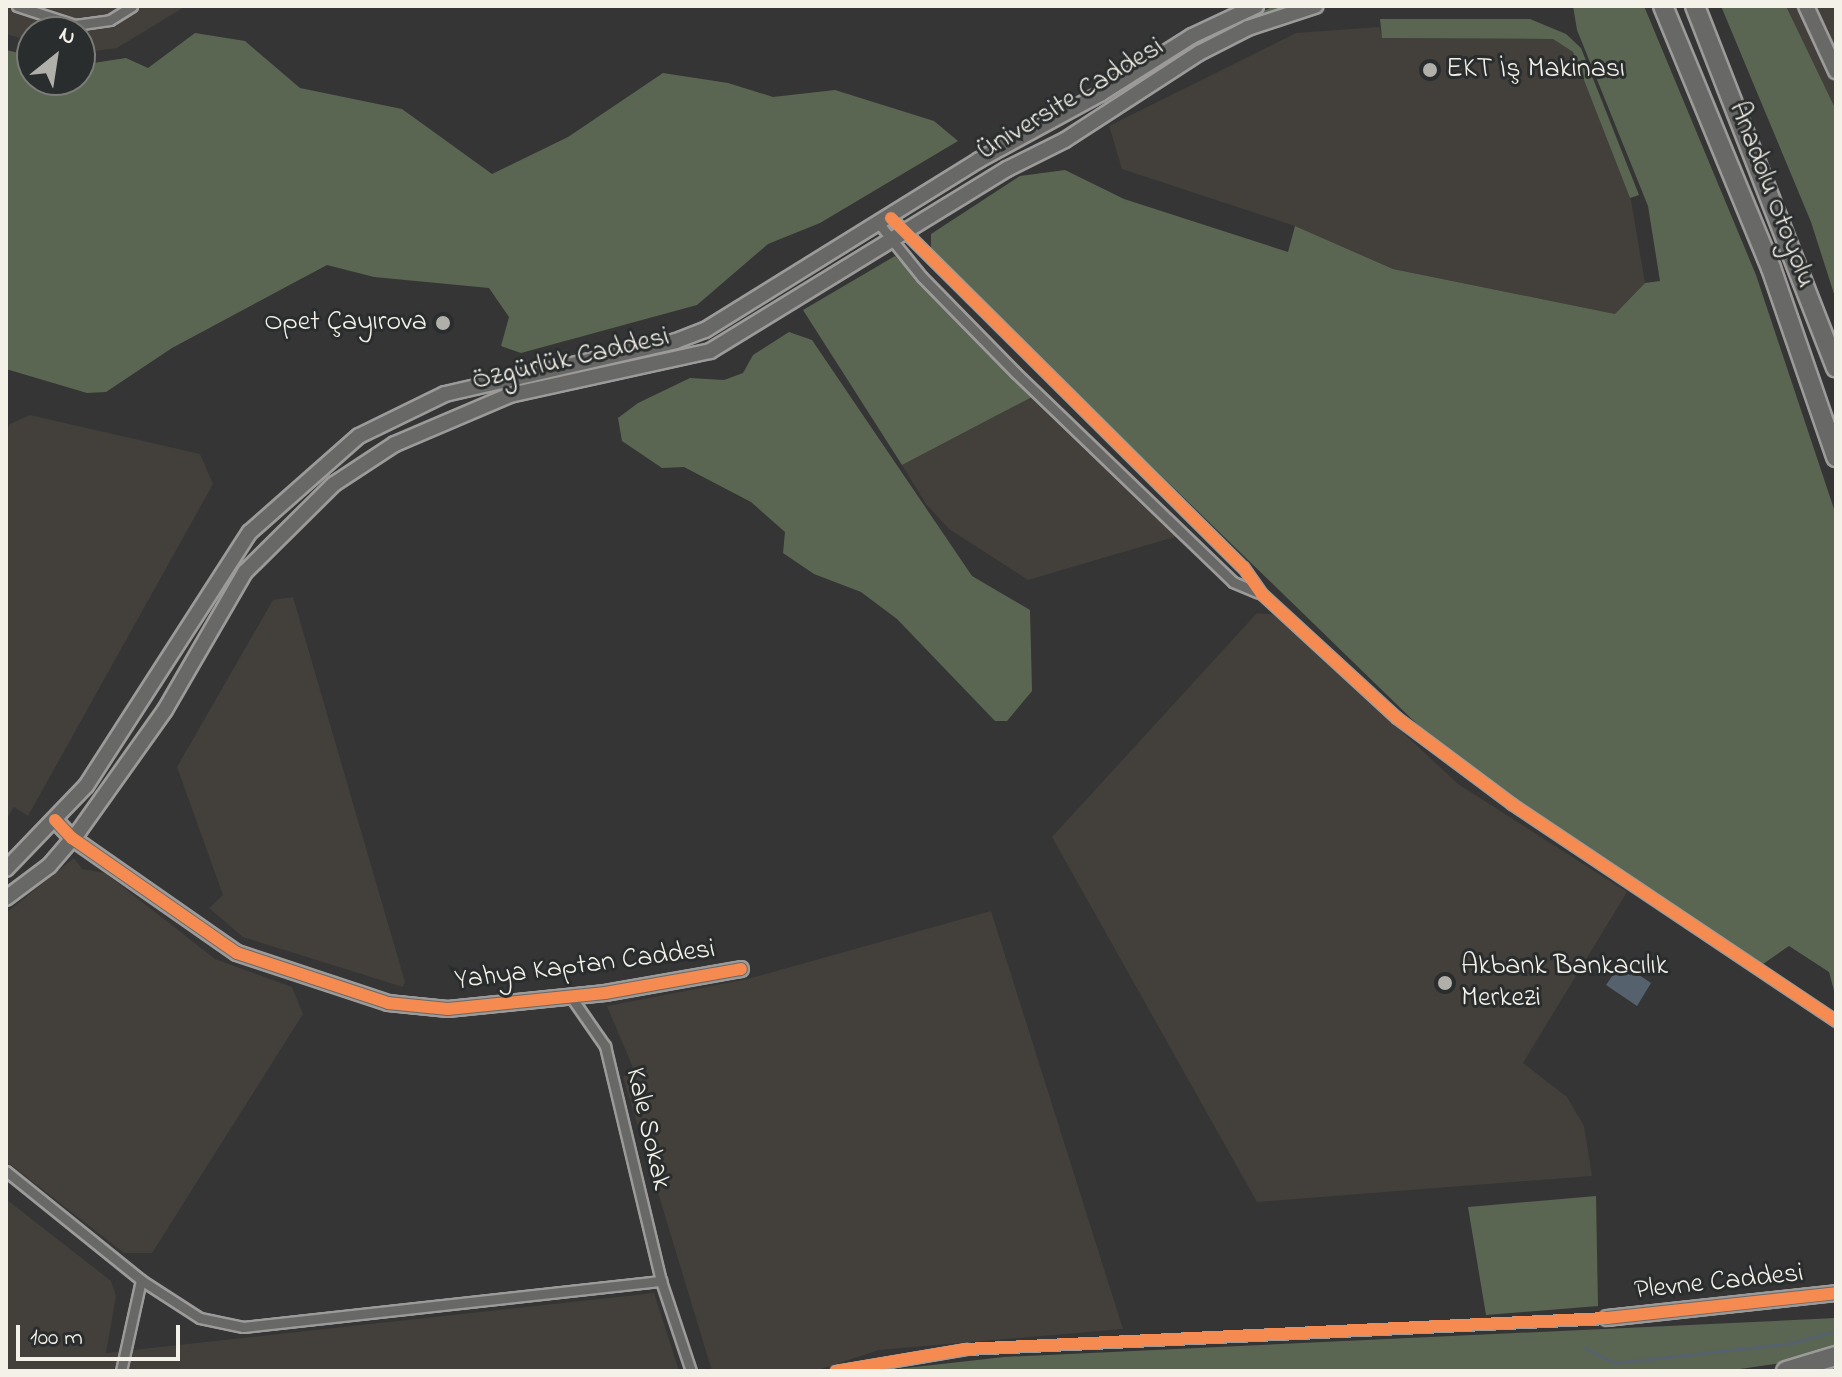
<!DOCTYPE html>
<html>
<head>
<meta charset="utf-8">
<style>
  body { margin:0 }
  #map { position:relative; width:1842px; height:1377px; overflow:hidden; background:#353535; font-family:"Indie Flower",sans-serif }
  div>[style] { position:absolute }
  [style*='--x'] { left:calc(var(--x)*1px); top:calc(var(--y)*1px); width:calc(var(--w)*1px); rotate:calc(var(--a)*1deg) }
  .built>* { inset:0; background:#433f3b }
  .green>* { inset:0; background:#5a6652 }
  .water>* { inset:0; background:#55626e }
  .stream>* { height:3px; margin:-1.5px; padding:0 1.5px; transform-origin:1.5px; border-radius:1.5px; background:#55626e }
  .roads { filter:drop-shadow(2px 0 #9c9b9a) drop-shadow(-2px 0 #9c9b9a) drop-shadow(0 2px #9c9b9a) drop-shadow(0 -2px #9c9b9a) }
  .street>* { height:9px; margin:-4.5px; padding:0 4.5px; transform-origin:4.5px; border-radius:4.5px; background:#686866 }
  .secondary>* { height:14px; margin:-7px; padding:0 7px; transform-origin:7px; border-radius:7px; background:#686866 }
  .primary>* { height:14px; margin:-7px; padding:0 7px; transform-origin:7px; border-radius:7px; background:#686866 }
  .highway>* { height:18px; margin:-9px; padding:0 9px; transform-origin:9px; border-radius:9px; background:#686866 }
  .cycleway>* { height:12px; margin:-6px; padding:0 6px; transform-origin:6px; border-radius:6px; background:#f68b52 }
  .dots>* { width:22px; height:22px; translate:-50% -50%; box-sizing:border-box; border:4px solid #2a2d2e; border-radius:50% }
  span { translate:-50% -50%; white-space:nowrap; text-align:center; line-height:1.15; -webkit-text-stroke:6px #2a2d2e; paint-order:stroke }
  .poi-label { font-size:28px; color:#f4f1e8 }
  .left { translate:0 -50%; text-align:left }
  .right { translate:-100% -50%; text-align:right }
  .street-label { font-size:28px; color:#f4f1e8 }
  .frame { position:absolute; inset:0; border:8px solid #f4f1e8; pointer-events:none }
  .north { position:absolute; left:16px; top:16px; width:80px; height:80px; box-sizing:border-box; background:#2a2d2e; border:2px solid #7b7b78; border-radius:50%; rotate:30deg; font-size:22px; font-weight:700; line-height:32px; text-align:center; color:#f4f1e8 }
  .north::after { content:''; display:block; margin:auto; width:28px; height:36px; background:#b1afa9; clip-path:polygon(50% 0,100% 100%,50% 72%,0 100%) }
  .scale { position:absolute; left:16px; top:1325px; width:164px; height:36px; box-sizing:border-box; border:4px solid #f4f1e8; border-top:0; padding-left:10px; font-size:24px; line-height:28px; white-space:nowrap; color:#f4f1e8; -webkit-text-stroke:6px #2a2d2e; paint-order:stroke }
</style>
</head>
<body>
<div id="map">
  <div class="built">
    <i style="clip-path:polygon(6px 6px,186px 6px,117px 48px,80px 53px,80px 32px,32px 32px,32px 41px,6px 34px)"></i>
    <i style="clip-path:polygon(1786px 6px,1836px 6px,1836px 110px)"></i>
    <i style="clip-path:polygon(1379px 27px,1383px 38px,1553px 39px,1573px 52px,1631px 200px,1645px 283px,1615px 314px,1393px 269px,1295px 226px,1122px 169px,1109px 126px,1296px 33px)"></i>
    <i style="clip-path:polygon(1034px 396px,1178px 536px,1028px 580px,949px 529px,926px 504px,902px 465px)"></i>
    <i style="clip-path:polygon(30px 415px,200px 454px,213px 484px,28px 816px,14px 807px,6px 820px,6px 431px,10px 424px)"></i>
    <i style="clip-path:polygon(293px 597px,405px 982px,403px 987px,243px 937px,209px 908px,223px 895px,177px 767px,273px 600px)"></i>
    <i style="clip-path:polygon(1257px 613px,1277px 615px,1458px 784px,1627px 892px,1523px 1063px,1567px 1097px,1584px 1126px,1592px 1176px,1257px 1202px,1052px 837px)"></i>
    <i style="clip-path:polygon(74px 858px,82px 869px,105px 873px,215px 959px,292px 987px,303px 1014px,152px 1253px,124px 1253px,6px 1161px,6px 913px)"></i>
    <i style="clip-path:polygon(991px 911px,1123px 1329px,879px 1350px,815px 1371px,712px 1371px,623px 1077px,634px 1070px,607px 1006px,748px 979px)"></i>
    <i style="clip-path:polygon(6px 1199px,111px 1281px,116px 1296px,106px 1353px,654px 1293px,679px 1371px,6px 1371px)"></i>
  </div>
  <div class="green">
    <i style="clip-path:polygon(1274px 6px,1290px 6px,1250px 21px,1084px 121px,1169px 56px)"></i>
    <i style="clip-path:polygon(1573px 6px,1644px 6px,1756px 275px,1836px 515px,1836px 998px,1829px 972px,1789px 946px,1763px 964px,1483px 778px,1421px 728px,931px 252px,931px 234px,1020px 176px,1065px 170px,1124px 199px,1288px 252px,1295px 226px,1393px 269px,1615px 314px,1645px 283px,1660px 281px,1648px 206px,1577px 30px)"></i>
    <i style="clip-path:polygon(1721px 6px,1786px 6px,1836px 110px,1836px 300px,1811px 222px)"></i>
    <i style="clip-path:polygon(1380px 19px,1530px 19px,1566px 34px,1581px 48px,1639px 195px,1630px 198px,1573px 52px,1553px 39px,1382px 38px)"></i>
    <i style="clip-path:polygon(195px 33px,245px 41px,300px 88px,402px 109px,492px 174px,568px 137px,663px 73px,728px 83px,773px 97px,835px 90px,934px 121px,958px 141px,820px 223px,768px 244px,697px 305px,521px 353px,501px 346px,509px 317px,489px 288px,374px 277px,327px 265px,172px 348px,106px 392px,87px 393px,6px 369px,6px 50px,32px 56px,32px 80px,80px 80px,80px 65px,126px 58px,148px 68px)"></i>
    <i style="clip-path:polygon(895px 256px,1034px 396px,902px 465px,803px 310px)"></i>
    <i style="clip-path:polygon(789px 332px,812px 340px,972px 576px,1030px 610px,1032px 691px,1007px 721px,995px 721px,897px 619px,861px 592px,814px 574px,783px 553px,785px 532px,751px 502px,684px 467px,662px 468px,622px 441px,618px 418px,638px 403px,690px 378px,724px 380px,743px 373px,753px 355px)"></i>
    <i style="clip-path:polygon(1596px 1196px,1598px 1306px,1486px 1315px,1468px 1207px)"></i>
    <i style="clip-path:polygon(1836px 1318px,1836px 1345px,1789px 1362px,1726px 1371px,879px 1371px,1004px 1357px)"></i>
  </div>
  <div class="water">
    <i style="clip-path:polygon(1621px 963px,1651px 983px,1637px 1006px,1606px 985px)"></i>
  </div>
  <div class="stream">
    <i style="--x:1585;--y:1348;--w:33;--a:27"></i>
    <i style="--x:1614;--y:1363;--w:178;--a:-6.4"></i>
    <i style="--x:1791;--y:1343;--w:47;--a:-14.9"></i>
  </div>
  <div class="roads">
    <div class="street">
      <i style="--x:17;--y:6;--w:61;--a:18.1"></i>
      <i style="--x:75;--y:25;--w:35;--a:-8"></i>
      <i style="--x:110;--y:20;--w:26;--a:-32"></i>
      <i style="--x:891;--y:218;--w:496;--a:44.8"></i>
      <i style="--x:1243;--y:567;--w:33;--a:55"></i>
      <i style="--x:1262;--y:594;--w:183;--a:42.6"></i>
      <i style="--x:1397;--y:718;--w:144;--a:36.8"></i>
      <i style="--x:1512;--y:804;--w:390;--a:33.8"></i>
      <i style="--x:880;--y:225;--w:67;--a:51.1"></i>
      <i style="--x:922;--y:277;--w:134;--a:45.6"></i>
      <i style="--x:1016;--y:373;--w:301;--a:43.9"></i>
      <i style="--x:1233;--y:582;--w:28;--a:23"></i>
      <i style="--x:571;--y:997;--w:60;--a:55.2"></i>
      <i style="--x:605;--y:1046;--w:242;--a:76.6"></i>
      <i style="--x:661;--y:1281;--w:95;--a:71.6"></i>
      <i style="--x:6;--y:1171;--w:174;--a:38.9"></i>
      <i style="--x:141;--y:1280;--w:70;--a:32.8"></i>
      <i style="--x:200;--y:1318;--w:44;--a:11.8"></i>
      <i style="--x:243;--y:1327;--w:421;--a:-6.3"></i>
      <i style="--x:121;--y:1371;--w:93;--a:-77.6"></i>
      <i style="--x:836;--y:1371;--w:132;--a:-9.6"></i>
      <i style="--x:966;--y:1349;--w:642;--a:-2.77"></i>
    </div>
    <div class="secondary">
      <i style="--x:1806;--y:6;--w:72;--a:65.2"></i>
      <i style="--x:55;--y:820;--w:25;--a:47"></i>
      <i style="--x:72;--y:838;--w:201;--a:34.9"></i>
      <i style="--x:237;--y:953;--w:159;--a:18.3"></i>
      <i style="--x:388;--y:1003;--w:60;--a:5.7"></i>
      <i style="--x:448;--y:1009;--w:158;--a:-5.8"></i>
      <i style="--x:605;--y:993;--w:138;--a:-10"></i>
      <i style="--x:1607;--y:1318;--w:230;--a:-6.2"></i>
    </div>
    <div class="primary">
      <i style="--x:6;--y:869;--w:115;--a:-46.1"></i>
      <i style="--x:86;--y:786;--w:302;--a:-57.2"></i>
      <i style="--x:250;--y:532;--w:145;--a:-41.4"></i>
      <i style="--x:359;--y:436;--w:96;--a:-26"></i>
      <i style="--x:445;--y:394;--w:237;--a:-12.9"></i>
      <i style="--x:676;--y:341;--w:31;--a:-21"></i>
      <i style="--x:705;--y:330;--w:322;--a:-31.8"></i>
      <i style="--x:979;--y:160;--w:138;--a:-28.6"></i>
      <i style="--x:1100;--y:94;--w:109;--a:-32.2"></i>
      <i style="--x:1192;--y:36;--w:71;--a:-25.1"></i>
      <i style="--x:6;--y:898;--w:54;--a:-36.7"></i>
      <i style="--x:49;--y:866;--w:46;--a:-49.4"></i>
      <i style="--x:79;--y:831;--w:148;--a:-54.6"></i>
      <i style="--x:165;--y:710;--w:160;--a:-59.9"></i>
      <i style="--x:245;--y:572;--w:125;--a:-44.7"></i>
      <i style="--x:334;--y:484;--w:73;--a:-33.3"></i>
      <i style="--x:395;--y:444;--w:125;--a:-23.1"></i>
      <i style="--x:510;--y:395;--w:205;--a:-12.4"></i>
      <i style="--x:710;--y:351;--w:348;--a:-31.5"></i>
      <i style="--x:1007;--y:169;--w:65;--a:-26.6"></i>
      <i style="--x:1065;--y:140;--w:160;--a:-33"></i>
      <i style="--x:1199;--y:53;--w:55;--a:-27"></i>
      <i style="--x:1248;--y:28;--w:71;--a:-18.2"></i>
    </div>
    <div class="highway">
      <i style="--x:1663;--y:6;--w:283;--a:67.6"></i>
      <i style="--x:1771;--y:268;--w:200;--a:71"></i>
      <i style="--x:1695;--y:6;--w:388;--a:68.7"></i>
      <i style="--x:1786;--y:1371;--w:52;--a:-16.7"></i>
    </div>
  </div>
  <div class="cycleway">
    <i style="--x:891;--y:218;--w:496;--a:44.8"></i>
    <i style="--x:1243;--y:567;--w:33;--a:55"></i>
    <i style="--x:1262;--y:594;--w:183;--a:42.6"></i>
    <i style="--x:1397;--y:718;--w:144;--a:36.8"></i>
    <i style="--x:1512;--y:804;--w:390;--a:33.8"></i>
    <i style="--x:55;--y:820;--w:25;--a:47"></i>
    <i style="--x:72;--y:838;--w:201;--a:34.9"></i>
    <i style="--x:237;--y:953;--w:159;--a:18.3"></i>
    <i style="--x:388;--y:1003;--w:60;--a:5.7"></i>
    <i style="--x:448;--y:1009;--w:158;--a:-5.8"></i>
    <i style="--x:605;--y:993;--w:138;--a:-10"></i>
    <i style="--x:836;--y:1371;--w:132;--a:-9.6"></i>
    <i style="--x:966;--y:1349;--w:642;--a:-2.77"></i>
    <i style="--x:1607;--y:1318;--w:230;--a:-6.2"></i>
  </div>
  <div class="dots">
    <i style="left:1430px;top:70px;background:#b1afa9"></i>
    <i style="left:443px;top:323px;background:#b1afa9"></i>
    <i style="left:1445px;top:983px;background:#b1afa9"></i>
  </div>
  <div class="poi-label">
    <span class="left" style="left:1446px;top:70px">EKT İş Makinası</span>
    <span class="right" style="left:427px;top:323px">Opet Çayırova</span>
    <span class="left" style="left:1461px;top:983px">Akbank Bankacılık<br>Merkezi</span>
  </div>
  <div class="street-label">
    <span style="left:1071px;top:100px;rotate:-31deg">Üniversite Caddesi</span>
    <span style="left:1771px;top:195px;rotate:69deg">Anadolu Otoyolu</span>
    <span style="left:571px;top:360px;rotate:-13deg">Özgürlük Caddesi</span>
    <span style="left:585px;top:966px;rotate:-7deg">Yahya Kaptan Caddesi</span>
    <span style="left:647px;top:1129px;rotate:77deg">Kale Sokak</span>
    <span style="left:1719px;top:1283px;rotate:-6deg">Plevne Caddesi</span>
  </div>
  <div class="frame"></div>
  <div class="north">N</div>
  <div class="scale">100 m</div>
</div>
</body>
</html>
